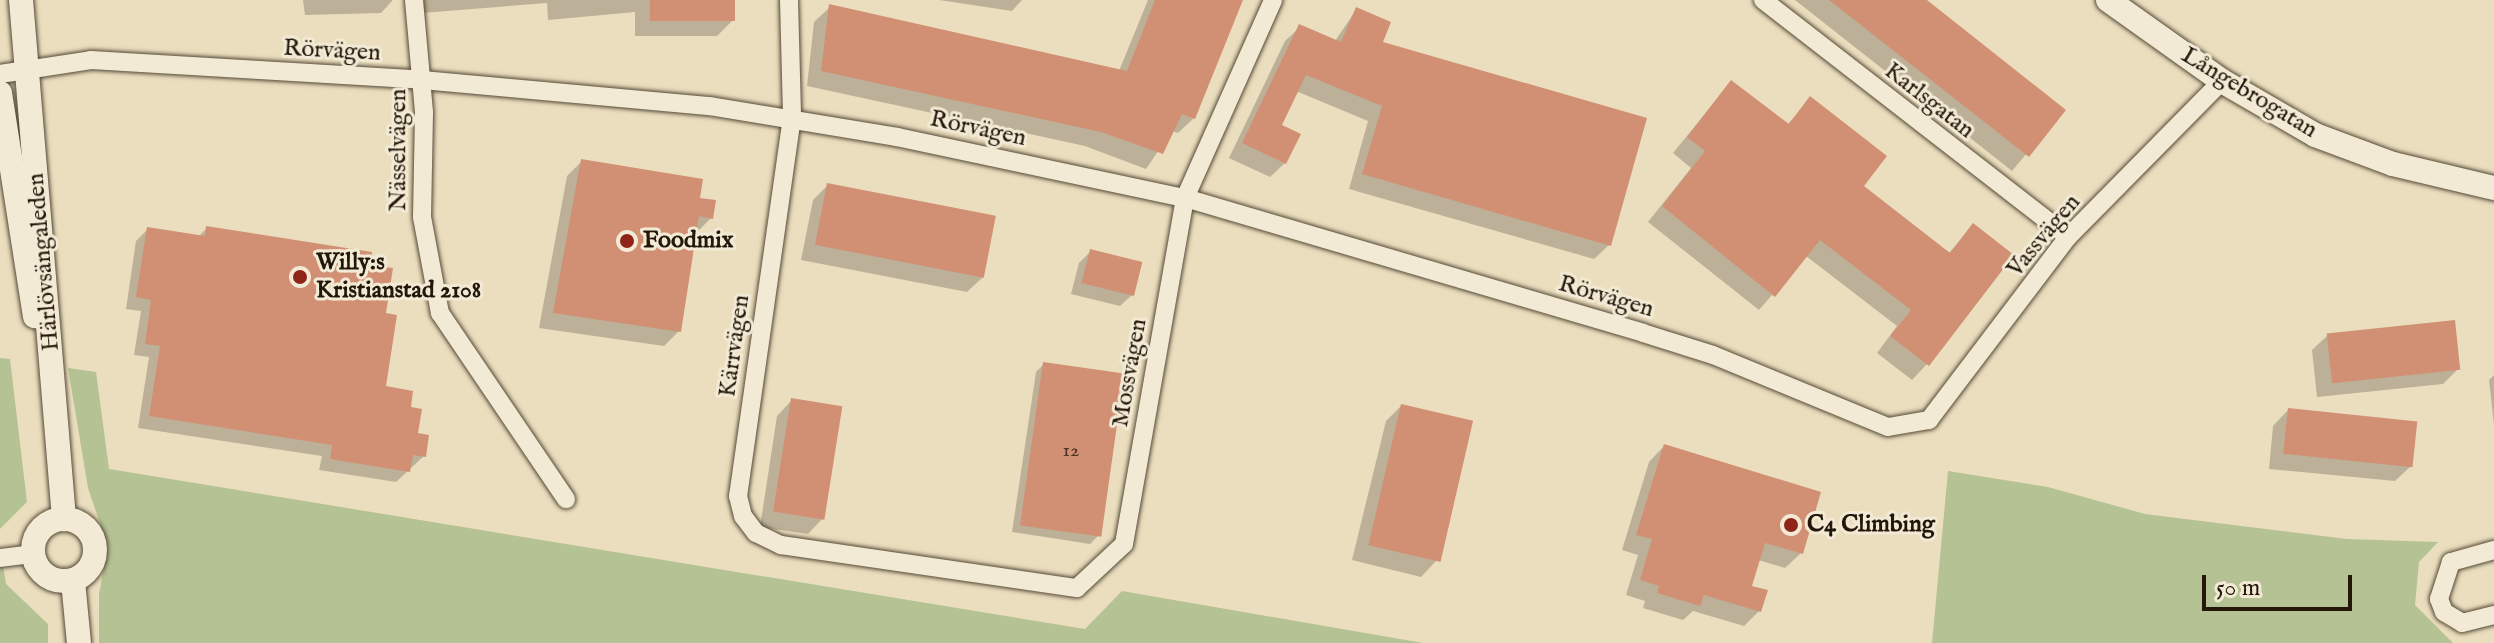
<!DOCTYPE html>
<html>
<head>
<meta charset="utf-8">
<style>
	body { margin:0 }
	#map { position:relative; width:2494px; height:643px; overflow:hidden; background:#ebdebe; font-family:"IM FELL English",serif }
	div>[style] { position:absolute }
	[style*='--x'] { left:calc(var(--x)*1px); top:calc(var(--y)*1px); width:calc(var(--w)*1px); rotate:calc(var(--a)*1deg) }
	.green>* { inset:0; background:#b5c293 }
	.shadow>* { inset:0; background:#0003 }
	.building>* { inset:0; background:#d19074; transform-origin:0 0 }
	.roads { filter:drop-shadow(0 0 2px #554937) drop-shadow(0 0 2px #554937) }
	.minor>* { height:18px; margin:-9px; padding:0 9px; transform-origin:9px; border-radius:9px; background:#f2ead5 }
	.secondary>* { height:24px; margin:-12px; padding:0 12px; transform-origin:12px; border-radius:12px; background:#f2ead5 }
	.secondary>.ring { margin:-12px; padding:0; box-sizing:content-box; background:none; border:24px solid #f2ead5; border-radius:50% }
	.dots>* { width:22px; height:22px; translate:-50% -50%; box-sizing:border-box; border:4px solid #f2ead5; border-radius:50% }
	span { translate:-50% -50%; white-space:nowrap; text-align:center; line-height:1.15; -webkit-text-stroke:6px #f2ead5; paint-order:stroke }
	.number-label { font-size:20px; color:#4e3524 }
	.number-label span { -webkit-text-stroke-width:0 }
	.street-label { font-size:24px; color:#23170a }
	.poi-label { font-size:24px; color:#23170a; font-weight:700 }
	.left { translate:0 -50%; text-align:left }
	.scale { position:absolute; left:2202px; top:575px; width:150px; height:36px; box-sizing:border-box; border:4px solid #23170a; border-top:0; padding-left:10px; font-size:24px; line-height:28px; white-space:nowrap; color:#23170a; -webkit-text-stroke:6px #f2ead5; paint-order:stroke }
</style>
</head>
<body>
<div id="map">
	<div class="green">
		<i style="clip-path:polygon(0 358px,10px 359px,27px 502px,0 529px)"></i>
		<i style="clip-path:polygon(68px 368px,96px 372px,109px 469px,1085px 629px,1122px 591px,1423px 643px,99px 643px,99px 594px,108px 547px,88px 488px)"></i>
		<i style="clip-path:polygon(1948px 471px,2048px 487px,2145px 514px,2347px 539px,2438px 542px,2419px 562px,2415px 605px,2453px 643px,1932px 643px)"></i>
		<i style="clip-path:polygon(0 547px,6px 584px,48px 624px,48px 643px,0 643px)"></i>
	</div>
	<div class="shadow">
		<i style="clip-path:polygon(303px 0,392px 0,392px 1px,381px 13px,305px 15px)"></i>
		<i style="clip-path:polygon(421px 0,733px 0,733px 20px,717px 36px,635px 36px,635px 12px,548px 20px,547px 3px,422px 13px)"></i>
		<i style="clip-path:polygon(939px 0,1022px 0,1012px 11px)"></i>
		<i style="clip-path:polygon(1148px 0,1241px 0,1194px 118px,1178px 133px,1172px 131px,1146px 169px,1085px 146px,807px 86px,814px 22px,830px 7px,1119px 71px)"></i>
		<i style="clip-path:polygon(1795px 0,1923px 0,2063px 110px,2012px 171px)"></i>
		<i style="clip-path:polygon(1356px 10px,1381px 43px,1609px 245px,1594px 259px,1349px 189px,1368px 121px,1296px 91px,1280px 126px,1285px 163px,1270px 177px,1229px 158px,1285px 41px,1300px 27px,1335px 41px)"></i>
		<i style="clip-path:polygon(1731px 82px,1787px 125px,1810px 99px,1861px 187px,1948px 254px,1973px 226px,1927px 364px,1912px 380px,1877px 353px,1897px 326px,1806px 256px,1759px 310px,1648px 222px,1691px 168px,1673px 153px)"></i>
		<i style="clip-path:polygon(582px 161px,698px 199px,711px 218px,696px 233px,679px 331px,664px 346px,539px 328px,567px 176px)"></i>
		<i style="clip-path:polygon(828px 185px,983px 277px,967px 292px,801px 260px,813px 200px)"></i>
		<i style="clip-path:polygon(207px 228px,368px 266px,384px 315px,383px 388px,409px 408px,424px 456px,396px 482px,319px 470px,322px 456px,138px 428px,149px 357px,134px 355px,141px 311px,126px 309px,136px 241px,148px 229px,198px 237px)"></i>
		<i style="clip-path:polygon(1091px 251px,1132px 295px,1120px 306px,1071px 294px,1079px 263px)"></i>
		<i style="clip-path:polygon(2328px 335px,2458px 369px,2443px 384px,2317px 397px,2312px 350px)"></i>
		<i style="clip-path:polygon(1044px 364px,1098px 536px,1090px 544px,1012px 532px,1036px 372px)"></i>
		<i style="clip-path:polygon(2494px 375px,2494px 425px,2489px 380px)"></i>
		<i style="clip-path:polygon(792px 400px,823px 518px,808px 534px,760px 527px,777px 416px)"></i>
		<i style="clip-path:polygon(1401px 406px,1436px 561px,1421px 577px,1352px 560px,1386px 421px)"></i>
		<i style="clip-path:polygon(2288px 410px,2411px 466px,2395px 481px,2269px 469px,2273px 426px)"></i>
		<i style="clip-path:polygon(1664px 446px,1801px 553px,1785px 568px,1758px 560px,1750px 587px,1759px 611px,1744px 626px,1693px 611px,1683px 620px,1643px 608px,1645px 601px,1626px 595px,1638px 555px,1622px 550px,1649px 462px)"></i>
	</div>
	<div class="building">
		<i style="left:650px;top:0;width:85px;height:21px"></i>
		<i style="clip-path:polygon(1155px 0,1243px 0,1195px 119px,1182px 114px,1163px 154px,1101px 132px,821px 71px,829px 4px,1127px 71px)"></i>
		<i style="clip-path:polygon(1829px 0,1927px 0,2066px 110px,2029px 157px)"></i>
		<i style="clip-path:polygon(1356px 7px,1391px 22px,1383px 42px,1647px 118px,1611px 246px,1362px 174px,1382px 106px,1306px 75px,1282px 125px,1301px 134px,1286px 164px,1242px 143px,1299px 24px,1341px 42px)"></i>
		<i style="clip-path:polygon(1731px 80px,1789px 124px,1810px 96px,1887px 156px,1864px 186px,1950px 253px,1973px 223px,2014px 255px,1929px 366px,1890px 336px,1911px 310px,1820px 240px,1775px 297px,1662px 206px,1705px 151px,1687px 137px)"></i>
		<i style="clip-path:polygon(581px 159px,703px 179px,700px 198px,716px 200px,713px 219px,699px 216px,681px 332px,553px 313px)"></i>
		<i style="left:827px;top:183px;width:172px;height:63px;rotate:11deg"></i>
		<i style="clip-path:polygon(206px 226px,372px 252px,370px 265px,393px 268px,386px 313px,397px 315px,386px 386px,413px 391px,411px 407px,422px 409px,418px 433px,429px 435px,426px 457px,413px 455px,410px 472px,330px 459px,332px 445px,149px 416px,160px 346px,145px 344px,151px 300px,136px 297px,147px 227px,205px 236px)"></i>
		<i style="left:1090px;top:249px;width:54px;height:35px;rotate:14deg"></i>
		<i style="left:2455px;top:320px;width:50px;height:129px;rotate:84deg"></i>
		<i style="left:1043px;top:362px;width:82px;height:165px;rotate:8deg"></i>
		<i style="left:791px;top:398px;width:52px;height:115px;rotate:9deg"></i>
		<i style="left:1401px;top:404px;width:74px;height:145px;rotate:13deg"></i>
		<i style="left:2288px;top:408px;width:130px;height:46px;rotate:6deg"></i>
		<i style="clip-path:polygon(1664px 444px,1821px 492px,1803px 554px,1765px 543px,1752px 586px,1768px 590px,1761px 612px,1704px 595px,1700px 606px,1657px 593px,1659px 586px,1640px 580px,1652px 539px,1636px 535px)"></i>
	</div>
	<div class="roads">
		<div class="minor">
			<i style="--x:414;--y:0;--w:113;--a:84.9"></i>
			<i style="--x:424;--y:113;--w:104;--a:91.1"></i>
			<i style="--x:422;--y:217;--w:98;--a:79.4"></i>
			<i style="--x:440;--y:313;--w:225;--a:55.9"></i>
			<i style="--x:789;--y:0;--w:117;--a:88.5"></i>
			<i style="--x:792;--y:117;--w:383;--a:98.1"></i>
			<i style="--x:738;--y:496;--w:21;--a:76"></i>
			<i style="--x:743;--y:516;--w:21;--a:53"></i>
			<i style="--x:756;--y:533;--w:28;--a:26"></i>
			<i style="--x:781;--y:545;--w:299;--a:8.3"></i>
			<i style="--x:1077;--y:588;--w:64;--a:-43.1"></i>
			<i style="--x:1124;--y:544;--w:351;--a:-80"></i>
			<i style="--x:1185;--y:198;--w:217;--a:-66"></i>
			<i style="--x:1763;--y:0;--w:386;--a:37.8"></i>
			<i style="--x:0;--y:74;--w:92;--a:-8.7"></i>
			<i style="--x:91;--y:60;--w:333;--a:3.4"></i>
			<i style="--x:423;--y:80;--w:288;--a:5.2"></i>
			<i style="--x:710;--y:106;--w:190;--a:9.4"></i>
			<i style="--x:897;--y:137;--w:294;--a:12"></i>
			<i style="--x:1185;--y:198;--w:477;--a:16.4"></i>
			<i style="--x:1643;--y:333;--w:73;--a:17.4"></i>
			<i style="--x:1713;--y:355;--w:189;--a:22.4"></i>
			<i style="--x:1888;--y:427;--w:42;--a:-9.7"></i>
			<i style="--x:1929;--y:420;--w:230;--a:-52.8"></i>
			<i style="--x:2068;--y:237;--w:219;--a:-45.4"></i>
			<i style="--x:2494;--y:550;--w:45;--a:164.4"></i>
			<i style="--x:2451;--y:562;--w:39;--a:108"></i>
			<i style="--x:2439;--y:599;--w:14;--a:69"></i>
			<i style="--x:2444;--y:612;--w:21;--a:31"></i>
			<i style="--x:2462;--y:623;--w:33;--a:-14"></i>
			<i style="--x:0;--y:558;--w:33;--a:-7"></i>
		</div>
		<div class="secondary">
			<i style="--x:21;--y:0;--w:521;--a:85.26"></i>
			<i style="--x:2108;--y:0;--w:140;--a:35.4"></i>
			<i style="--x:2222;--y:81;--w:108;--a:30.1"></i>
			<i style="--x:2315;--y:135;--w:83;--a:20.4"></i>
			<i style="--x:2393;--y:164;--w:104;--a:13.4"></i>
			<i style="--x:0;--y:93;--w:226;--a:81.1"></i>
			<i class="ring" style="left:33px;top:519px;width:38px;height:38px"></i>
			<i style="--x:73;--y:581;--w:62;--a:84.5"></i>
		</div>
	</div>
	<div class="dots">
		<i style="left:627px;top:241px;background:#8f2418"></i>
		<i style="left:300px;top:277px;background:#8f2418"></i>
		<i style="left:1791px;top:525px;background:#8f2418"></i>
	</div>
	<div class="number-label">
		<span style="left:1071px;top:450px">12</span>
	</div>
	<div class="street-label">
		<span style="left:332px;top:51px;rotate:3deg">Rörvägen</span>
		<span style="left:2249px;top:93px;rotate:31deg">Långebrogatan</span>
		<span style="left:1929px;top:101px;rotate:38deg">Karlsgatan</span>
		<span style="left:978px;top:129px;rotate:12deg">Rörvägen</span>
		<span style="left:399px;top:150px;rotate:-90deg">Nässelvägen</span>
		<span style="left:2044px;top:236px;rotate:-50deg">Vassvägen</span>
		<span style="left:44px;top:262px;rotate:-95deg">Härlövsängaleden</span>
		<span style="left:1606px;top:297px;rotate:16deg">Rörvägen</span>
		<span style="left:735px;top:346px;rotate:-82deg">Kärrvägen</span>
		<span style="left:1130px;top:373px;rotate:-80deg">Mossvägen</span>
	</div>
	<div class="poi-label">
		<span class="left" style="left:643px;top:241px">Foodmix</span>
		<span class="left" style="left:316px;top:277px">Willy:s<br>Kristianstad 2108</span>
		<span class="left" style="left:1807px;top:525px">C4 Climbing</span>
	</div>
	<div class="scale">50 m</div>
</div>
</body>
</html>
